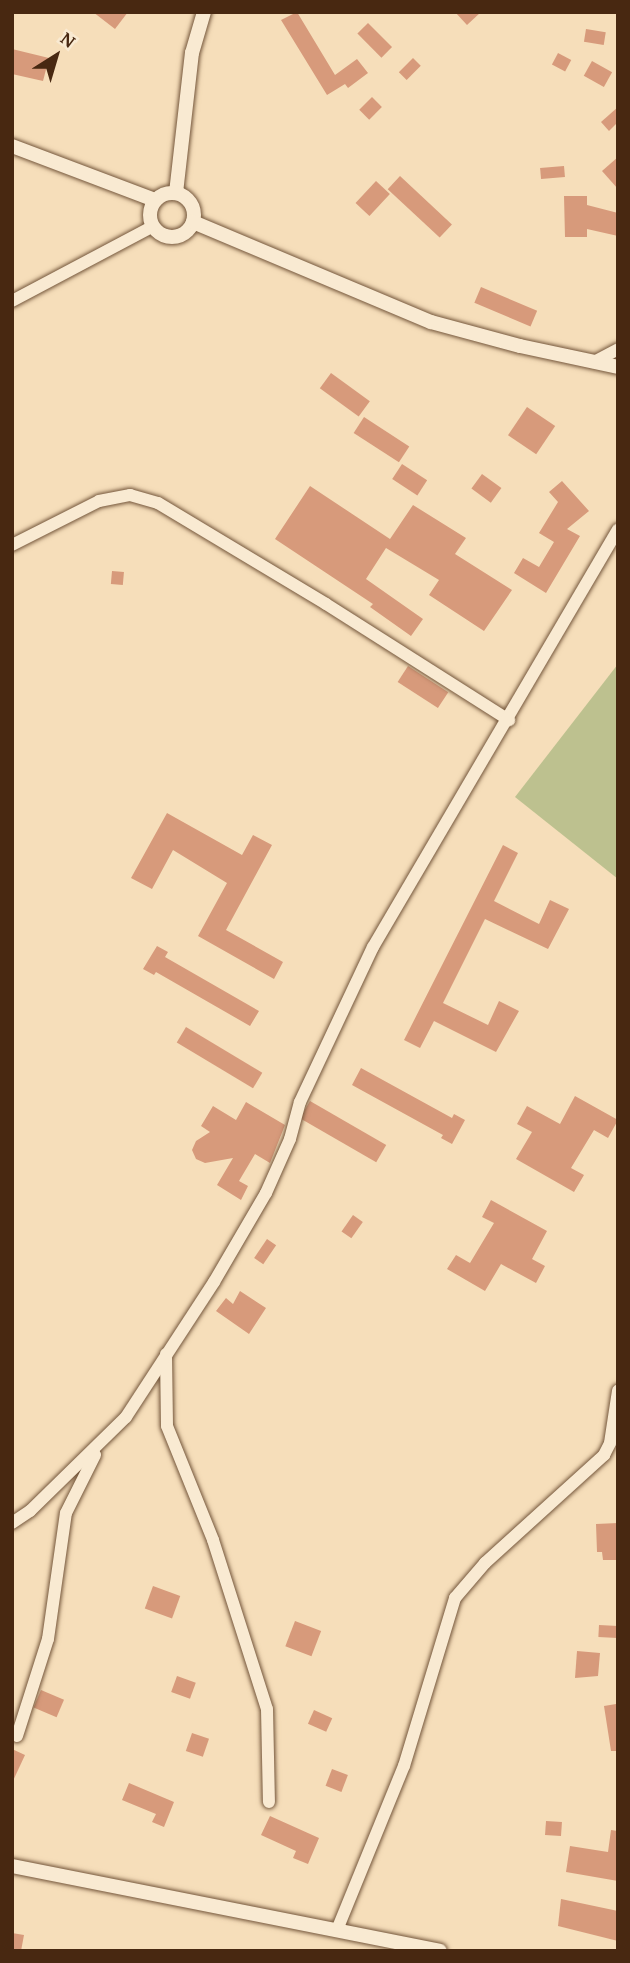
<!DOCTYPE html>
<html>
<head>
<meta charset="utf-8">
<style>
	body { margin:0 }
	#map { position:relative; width:630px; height:1963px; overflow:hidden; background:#f6deba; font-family:"Gentium Book Plus",serif }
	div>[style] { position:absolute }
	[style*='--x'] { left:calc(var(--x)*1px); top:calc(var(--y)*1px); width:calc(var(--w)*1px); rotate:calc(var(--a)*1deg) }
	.green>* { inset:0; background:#bdc18f }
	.building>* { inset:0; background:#d79a7b; transform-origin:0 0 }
	.roads { filter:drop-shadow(0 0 2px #74563b) drop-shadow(0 0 2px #74563b) }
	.minor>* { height:12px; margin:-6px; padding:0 6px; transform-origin:6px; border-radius:6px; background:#f9ead2 }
	.tertiary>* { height:14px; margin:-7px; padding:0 7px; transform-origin:7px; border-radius:7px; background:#f9ead2 }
	.tertiary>.ring { margin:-7px; padding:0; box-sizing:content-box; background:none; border:14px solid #f9ead2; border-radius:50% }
	span { translate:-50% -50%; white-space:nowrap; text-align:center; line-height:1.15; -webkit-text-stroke:7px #f9ead2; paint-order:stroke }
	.frame { position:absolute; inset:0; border:14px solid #482811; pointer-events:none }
	.north { position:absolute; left:21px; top:21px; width:70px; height:70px; -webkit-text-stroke:5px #f9ead2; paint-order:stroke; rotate:37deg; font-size:19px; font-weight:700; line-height:28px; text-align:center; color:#482811 }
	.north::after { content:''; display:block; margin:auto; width:24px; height:32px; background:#482811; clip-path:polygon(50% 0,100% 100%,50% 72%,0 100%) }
</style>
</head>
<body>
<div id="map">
	<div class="green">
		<i style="clip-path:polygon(618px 664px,618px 879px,515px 797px)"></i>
	</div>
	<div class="building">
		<i style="clip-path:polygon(93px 12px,128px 12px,115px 29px)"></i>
		<i style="clip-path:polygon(297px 12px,335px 75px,357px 59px,368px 73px,348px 88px,345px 84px,327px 95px,281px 20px)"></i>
		<i style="clip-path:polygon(455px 12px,481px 12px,467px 25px)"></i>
		<i style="left:368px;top:23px;width:34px;height:15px;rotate:45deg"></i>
		<i style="left:586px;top:29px;width:20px;height:13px;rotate:9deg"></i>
		<i style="clip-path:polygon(12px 49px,49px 58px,43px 81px,12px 74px)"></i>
		<i style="left:558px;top:53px;width:15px;height:13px;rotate:28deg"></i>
		<i style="left:413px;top:58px;width:11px;height:20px;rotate:45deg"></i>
		<i style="left:592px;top:61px;width:23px;height:17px;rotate:29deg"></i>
		<i style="left:372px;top:97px;width:14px;height:18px;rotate:45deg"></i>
		<i style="clip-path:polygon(618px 107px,618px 122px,609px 131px,601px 122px)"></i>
		<i style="clip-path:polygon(618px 157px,618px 189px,602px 171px)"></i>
		<i style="left:564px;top:166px;width:11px;height:24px;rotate:85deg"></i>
		<i style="left:400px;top:176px;width:71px;height:18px;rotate:43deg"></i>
		<i style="left:376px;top:181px;width:19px;height:30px;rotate:43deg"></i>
		<i style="clip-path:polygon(564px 196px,587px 196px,587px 205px,618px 213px,618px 236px,587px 229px,587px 237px,565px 237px)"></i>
		<i style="left:481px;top:287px;width:61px;height:17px;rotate:23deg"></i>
		<i style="left:331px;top:373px;width:48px;height:19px;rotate:36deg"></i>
		<i style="left:527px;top:407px;width:34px;height:34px;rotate:34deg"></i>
		<i style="left:364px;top:417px;width:54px;height:19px;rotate:33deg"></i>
		<i style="left:402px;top:464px;width:30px;height:18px;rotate:33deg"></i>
		<i style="left:482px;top:474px;width:24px;height:18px;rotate:36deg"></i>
		<i style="clip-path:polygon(562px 481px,589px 511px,567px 529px,580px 536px,546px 593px,514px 573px,523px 558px,539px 567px,554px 542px,539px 533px,558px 502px,549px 492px)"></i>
		<i style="clip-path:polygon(310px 486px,390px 539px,413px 505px,466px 538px,455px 554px,512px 590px,484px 631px,429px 595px,439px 580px,386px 548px,366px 579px,423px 619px,411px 636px,370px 607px,373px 604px,275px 539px)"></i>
		<i style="left:112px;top:571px;width:12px;height:13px;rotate:5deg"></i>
		<i style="left:408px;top:666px;width:48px;height:19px;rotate:33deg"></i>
		<i style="clip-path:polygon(167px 813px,242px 855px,253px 835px,272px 845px,226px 930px,283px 962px,274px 979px,198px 936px,227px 883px,173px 850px,152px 889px,131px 878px)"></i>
		<i style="clip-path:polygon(503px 845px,518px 853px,494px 901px,539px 924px,550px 900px,569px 909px,548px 949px,485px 919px,443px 1003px,488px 1025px,499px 1001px,519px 1011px,496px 1052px,434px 1021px,420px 1048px,404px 1040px)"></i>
		<i style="clip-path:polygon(157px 946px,168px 952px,165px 957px,259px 1011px,250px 1026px,156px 972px,154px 975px,143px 969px)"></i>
		<i style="left:186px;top:1027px;width:89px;height:18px;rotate:31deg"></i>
		<i style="clip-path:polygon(361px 1068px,452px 1118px,454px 1114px,465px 1120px,452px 1144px,441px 1138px,443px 1135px,352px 1085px)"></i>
		<i style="clip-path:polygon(575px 1096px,618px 1120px,608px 1138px,594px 1130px,571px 1168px,584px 1175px,574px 1192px,516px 1159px,532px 1132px,517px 1124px,527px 1106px,560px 1124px)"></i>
		<i style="left:310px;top:1101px;width:88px;height:20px;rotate:30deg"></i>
		<i style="clip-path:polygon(246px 1102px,285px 1125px,270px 1163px,255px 1154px,239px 1181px,248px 1186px,241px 1200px,217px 1185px,233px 1158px,205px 1163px,196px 1159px,192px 1150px,196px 1141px,210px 1132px,201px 1126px,213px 1106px,236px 1120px)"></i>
		<i style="clip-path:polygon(491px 1200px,547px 1231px,532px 1259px,545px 1266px,536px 1283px,501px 1264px,485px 1291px,447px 1269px,456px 1255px,470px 1263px,494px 1223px,482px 1217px)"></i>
		<i style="left:353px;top:1215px;width:12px;height:20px;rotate:35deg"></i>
		<i style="left:267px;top:1239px;width:11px;height:23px;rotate:34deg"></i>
		<i style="clip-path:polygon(240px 1291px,266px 1308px,249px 1334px,216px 1311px,226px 1298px,233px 1304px)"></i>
		<i style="clip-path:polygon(618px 1523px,618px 1560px,603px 1560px,602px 1552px,597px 1552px,596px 1524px)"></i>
		<i style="left:153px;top:1586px;width:29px;height:24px;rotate:20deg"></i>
		<i style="left:295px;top:1621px;width:28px;height:27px;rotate:21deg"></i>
		<i style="left:599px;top:1625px;width:19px;height:12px;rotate:3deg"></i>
		<i style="clip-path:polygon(577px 1651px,600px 1653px,598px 1676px,575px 1678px)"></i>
		<i style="left:177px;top:1676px;width:20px;height:17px;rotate:20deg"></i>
		<i style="left:41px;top:1690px;width:25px;height:19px;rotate:23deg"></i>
		<i style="clip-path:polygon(616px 1704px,618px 1751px,611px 1751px,604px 1706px)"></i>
		<i style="left:314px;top:1710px;width:20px;height:15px;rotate:24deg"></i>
		<i style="left:192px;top:1733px;width:18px;height:19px;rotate:19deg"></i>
		<i style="clip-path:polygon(12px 1749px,25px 1755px,12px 1783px)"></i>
		<i style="left:332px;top:1769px;width:17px;height:18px;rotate:21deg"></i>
		<i style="clip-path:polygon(129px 1783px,174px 1802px,164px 1827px,152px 1822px,156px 1814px,122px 1800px)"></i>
		<i style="clip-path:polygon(270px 1816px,319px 1838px,308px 1864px,293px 1858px,296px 1851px,261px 1835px)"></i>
		<i style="left:546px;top:1821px;width:16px;height:14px;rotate:4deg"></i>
		<i style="clip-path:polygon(611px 1830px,618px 1831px,618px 1881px,566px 1872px,570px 1846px,608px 1852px)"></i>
		<i style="clip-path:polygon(561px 1899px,618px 1911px,618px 1941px,558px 1926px)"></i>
		<i style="clip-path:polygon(12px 1933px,24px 1935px,21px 1951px,12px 1951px)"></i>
	</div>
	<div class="roads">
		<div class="minor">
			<i style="--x:12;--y:301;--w:158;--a:-27.9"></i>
			<i style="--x:594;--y:362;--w:27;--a:-28"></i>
			<i style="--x:12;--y:545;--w:97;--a:-26.8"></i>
			<i style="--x:99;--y:501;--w:32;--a:-11"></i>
			<i style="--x:130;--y:495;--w:29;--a:16"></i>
			<i style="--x:158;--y:503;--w:196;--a:31"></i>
			<i style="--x:326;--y:604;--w:217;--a:32.4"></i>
			<i style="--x:166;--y:1354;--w:72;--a:89.2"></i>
			<i style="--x:167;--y:1426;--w:123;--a:68"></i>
			<i style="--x:213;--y:1540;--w:177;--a:72.3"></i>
			<i style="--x:267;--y:1709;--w:93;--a:88.8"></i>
			<i style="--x:12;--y:1523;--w:22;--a:-34"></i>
			<i style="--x:30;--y:1511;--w:134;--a:-44.4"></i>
			<i style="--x:126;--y:1417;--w:161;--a:-56.9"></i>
			<i style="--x:214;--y:1282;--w:103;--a:-59.7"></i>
			<i style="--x:266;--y:1193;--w:59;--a:-66"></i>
			<i style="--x:290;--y:1139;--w:38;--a:-75"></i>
			<i style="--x:300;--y:1102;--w:171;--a:-64.8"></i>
			<i style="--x:373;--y:947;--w:484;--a:-59.6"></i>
			<i style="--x:17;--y:1736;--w:102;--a:-72.3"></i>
			<i style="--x:48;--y:1639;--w:127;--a:-81.9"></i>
			<i style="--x:66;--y:1513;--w:65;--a:-63.4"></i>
			<i style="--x:337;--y:1930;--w:177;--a:-67.8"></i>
			<i style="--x:404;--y:1766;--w:176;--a:-73.1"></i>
			<i style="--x:455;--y:1598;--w:46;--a:-49.4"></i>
			<i style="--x:485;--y:1563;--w:161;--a:-42.2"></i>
			<i style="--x:604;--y:1455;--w:13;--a:-63"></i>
			<i style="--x:610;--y:1443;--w:53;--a:-81.3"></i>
		</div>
		<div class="tertiary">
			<i style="--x:12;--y:146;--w:153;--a:20.7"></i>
			<i style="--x:176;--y:193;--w:141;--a:-83.5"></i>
			<i style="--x:192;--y:53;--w:43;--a:-73.7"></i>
			<i class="ring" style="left:150px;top:193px;width:30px;height:30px"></i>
			<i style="--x:193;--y:222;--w:258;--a:22.8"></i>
			<i style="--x:431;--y:322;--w:92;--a:15.1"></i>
			<i style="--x:520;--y:346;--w:100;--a:12.1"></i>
			<i style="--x:12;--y:1866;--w:436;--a:11.2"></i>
		</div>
	</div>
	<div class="frame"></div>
	<div class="north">N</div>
</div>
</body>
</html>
